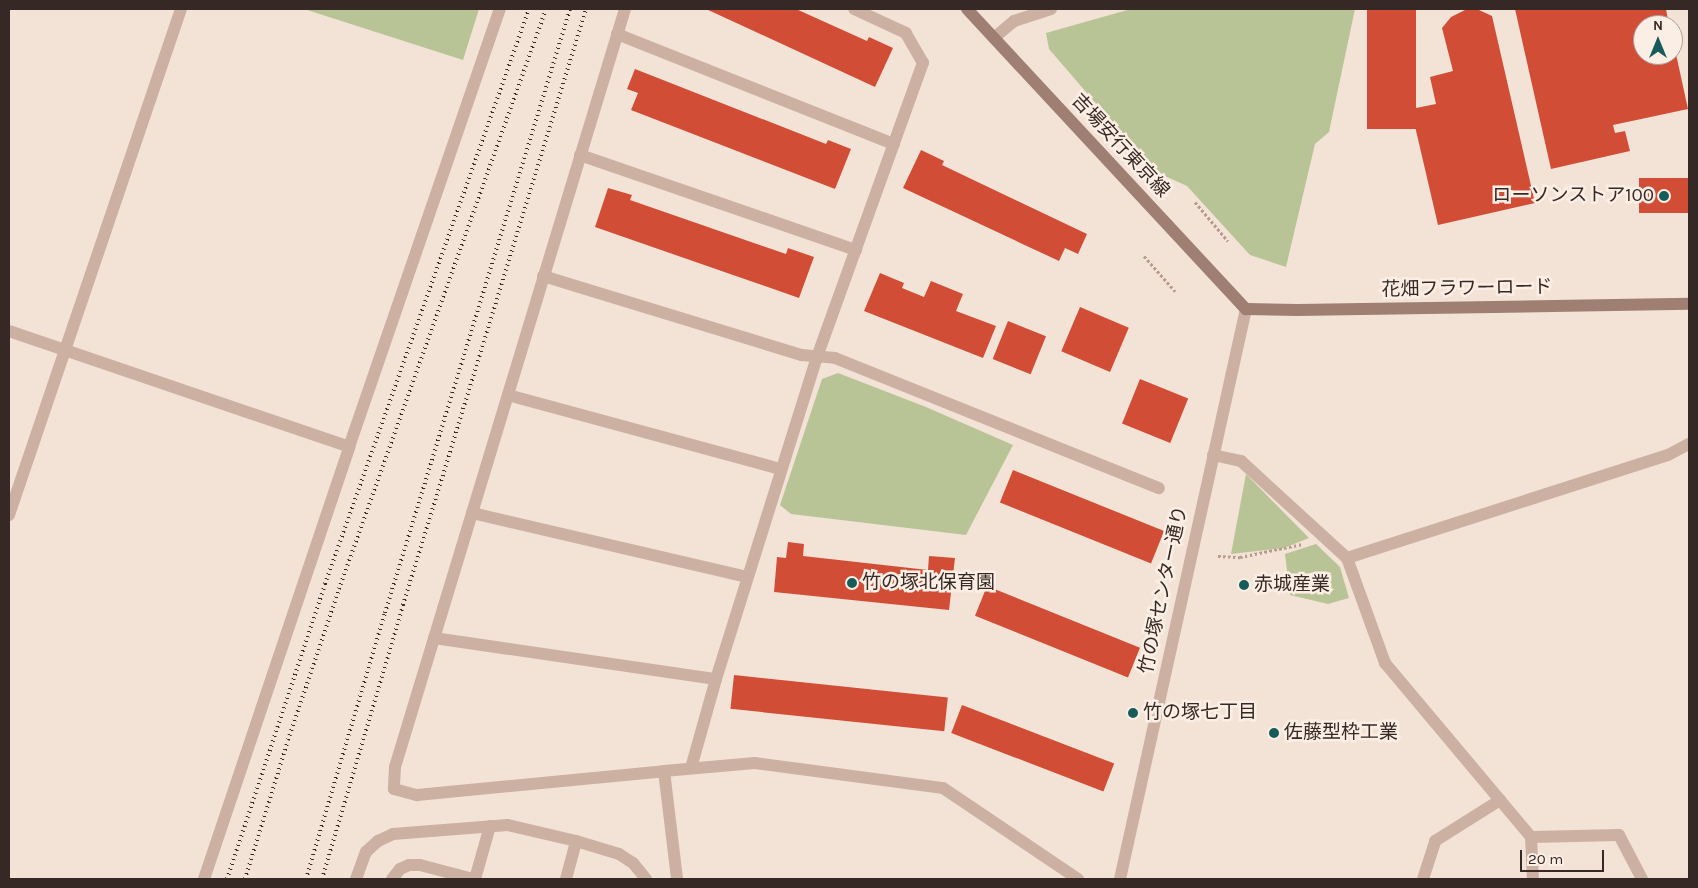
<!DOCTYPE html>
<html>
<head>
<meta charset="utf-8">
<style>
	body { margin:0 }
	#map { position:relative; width:1698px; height:888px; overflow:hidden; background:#f3e3d7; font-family:Karla,"Noto Sans JP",sans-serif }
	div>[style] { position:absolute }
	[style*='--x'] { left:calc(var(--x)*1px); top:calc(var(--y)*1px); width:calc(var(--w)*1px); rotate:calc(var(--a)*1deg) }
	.green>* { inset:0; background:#b9c496 }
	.building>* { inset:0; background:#d24d36; transform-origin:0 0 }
	.path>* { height:3px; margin-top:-1.5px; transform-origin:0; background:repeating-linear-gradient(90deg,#b89b8c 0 2.5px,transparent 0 5px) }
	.service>* { height:12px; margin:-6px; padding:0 6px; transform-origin:6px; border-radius:6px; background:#ccb1a2 }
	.minor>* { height:12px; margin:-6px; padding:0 6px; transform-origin:6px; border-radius:6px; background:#ccb1a2 }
	.tertiary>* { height:12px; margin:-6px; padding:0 6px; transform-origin:6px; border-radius:6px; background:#ccb1a2 }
	.secondary>* { height:12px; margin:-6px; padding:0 6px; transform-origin:6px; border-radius:6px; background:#a07f73 }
	.rail>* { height:4px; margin-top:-2px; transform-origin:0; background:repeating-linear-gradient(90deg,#362925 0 1px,transparent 0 5px) }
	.dots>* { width:14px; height:14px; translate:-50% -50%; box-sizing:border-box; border:2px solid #fbeee4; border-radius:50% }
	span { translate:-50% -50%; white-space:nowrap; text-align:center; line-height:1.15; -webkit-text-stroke:5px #fbeee4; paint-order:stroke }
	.street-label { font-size:19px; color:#362925 }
	.poi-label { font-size:19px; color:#362925 }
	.right { translate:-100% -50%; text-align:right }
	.left { translate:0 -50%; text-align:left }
	.frame { position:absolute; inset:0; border:10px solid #362925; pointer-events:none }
	.north { position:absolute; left:1633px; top:15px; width:50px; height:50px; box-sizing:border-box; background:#fbeee4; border:1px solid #ac9f98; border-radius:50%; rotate:0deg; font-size:14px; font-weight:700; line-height:20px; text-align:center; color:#362925 }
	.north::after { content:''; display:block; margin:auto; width:18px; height:22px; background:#175c5a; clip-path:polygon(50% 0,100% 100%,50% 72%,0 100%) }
	.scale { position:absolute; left:1520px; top:850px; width:84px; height:22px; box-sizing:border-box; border:2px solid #362925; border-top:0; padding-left:6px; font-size:15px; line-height:18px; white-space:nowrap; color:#362925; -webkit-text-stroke:4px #fbeee4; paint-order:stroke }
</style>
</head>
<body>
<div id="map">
	<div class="green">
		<i style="clip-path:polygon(304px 9px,479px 9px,463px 60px)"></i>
		<i style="clip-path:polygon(1131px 9px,1355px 9px,1329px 132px,1315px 144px,1286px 267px,1250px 255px,1187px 186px,1154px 171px,1049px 49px,1046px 33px)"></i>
		<i style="clip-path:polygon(838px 373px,926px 407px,1013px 445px,966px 535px,791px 514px,780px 505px,822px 379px)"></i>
		<i style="clip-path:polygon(1246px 474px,1309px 538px,1284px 548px,1231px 554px)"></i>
		<i style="clip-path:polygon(1316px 544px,1340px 567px,1349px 598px,1328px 604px,1290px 595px,1285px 554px)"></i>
	</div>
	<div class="building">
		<i style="clip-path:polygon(706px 9px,796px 9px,867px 41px,869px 37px,893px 48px,875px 87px)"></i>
		<i style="left:1367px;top:9px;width:49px;height:120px"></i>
		<i style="clip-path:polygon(1515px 9px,1666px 9px,1669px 25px,1643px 25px,1643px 55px,1673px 55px,1674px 45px,1688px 109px,1613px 125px,1615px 133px,1625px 131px,1630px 151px,1551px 169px)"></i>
		<i style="clip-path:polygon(1465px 10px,1479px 10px,1492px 16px,1535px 203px,1438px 225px,1411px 109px,1436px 104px,1430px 77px,1453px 71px,1442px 28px,1451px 17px)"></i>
		<i style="clip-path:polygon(635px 69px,826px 144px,828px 140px,851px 149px,835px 189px,631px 110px,638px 93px,627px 89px)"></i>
		<i style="clip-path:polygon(921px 150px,944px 161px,942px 165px,1087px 234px,1078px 254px,1065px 248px,1059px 261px,903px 188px)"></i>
		<i style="left:1689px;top:178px;width:35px;height:50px;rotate:90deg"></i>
		<i style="clip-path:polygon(608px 188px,632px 195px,630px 200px,786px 254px,788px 248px,814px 257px,799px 298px,595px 227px)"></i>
		<i style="clip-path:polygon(880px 273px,904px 283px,902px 288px,924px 297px,931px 281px,963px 294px,956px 311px,996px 326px,983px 358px,864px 311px)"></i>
		<i style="left:1080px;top:307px;width:53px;height:48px;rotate:23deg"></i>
		<i style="left:1008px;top:321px;width:41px;height:41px;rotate:22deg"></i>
		<i style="left:1140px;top:379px;width:52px;height:48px;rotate:22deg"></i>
		<i style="left:1013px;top:470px;width:163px;height:35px;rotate:22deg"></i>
		<i style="clip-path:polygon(788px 542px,804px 544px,803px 556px,928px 570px,929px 556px,955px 558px,949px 610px,774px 592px,777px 557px,786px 558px)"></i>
		<i style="left:987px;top:586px;width:165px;height:32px;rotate:22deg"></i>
		<i style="left:734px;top:675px;width:215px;height:34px;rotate:6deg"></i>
		<i style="left:962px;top:705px;width:163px;height:30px;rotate:21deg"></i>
	</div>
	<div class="path">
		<i style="--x:1195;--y:202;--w:51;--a:49.8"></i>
		<i style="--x:1144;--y:256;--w:47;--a:48.5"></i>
		<i style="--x:1218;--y:556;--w:22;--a:3"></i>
		<i style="--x:1240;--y:557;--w:64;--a:-11.7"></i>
	</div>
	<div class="service">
		<i style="--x:625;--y:9;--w:792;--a:106.88"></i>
		<i style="--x:395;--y:767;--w:22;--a:93"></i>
		<i style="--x:394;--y:789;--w:24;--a:15"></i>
		<i style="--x:417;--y:795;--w:248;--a:-5.5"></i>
		<i style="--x:664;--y:771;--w:109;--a:83.1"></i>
		<i style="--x:617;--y:34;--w:298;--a:21.7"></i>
		<i style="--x:580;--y:155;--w:292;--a:19"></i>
		<i style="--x:543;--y:276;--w:271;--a:17"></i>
		<i style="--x:802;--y:355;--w:33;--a:5"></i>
		<i style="--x:835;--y:358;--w:349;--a:21.9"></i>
		<i style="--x:508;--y:395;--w:283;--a:15.2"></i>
		<i style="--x:472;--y:513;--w:282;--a:13.1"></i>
		<i style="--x:434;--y:638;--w:285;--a:8.3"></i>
		<i style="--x:691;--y:768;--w:92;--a:-74.3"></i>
		<i style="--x:716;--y:679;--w:337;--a:-72.6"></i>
		<i style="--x:817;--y:357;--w:313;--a:-70.2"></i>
		<i style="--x:923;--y:63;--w:34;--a:-120"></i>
		<i style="--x:906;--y:33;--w:57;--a:-155.2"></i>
		<i style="--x:356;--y:879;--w:29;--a:-70"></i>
		<i style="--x:366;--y:852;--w:16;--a:-43"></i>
		<i style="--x:378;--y:841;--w:17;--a:-25"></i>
		<i style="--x:393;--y:834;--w:115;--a:-4.5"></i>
		<i style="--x:508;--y:825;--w:70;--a:13.2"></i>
		<i style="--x:576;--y:841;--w:45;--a:16.8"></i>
		<i style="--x:619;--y:854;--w:17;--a:33"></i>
		<i style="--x:633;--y:863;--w:21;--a:51"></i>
		<i style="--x:392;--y:879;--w:13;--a:-51"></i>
		<i style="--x:400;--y:869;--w:10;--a:-24"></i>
		<i style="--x:409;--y:865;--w:11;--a:0"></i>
		<i style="--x:420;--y:865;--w:55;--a:14.8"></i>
		<i style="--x:475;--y:879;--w:55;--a:-74.2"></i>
		<i style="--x:566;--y:879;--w:39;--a:-75"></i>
	</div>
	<div class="minor">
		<i style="--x:9;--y:331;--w:359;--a:18.8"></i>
		<i style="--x:1213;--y:455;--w:29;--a:12"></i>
		<i style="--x:1241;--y:461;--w:144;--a:42.5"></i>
		<i style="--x:1347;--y:558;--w:112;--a:70.1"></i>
		<i style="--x:1385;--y:663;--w:227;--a:50"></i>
		<i style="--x:1531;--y:837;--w:42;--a:87.3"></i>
		<i style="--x:9;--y:515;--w:534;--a:-71.23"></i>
		<i style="--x:1347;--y:558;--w:337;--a:-17.8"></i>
		<i style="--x:1668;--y:455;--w:24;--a:-28"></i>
		<i style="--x:664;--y:771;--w:91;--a:-5"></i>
		<i style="--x:755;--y:763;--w:190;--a:7.6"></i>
		<i style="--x:943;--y:788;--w:163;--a:34"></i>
		<i style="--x:1531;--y:837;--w:88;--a:-1.3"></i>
		<i style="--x:1619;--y:835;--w:50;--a:62.4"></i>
		<i style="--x:204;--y:879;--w:456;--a:-71.4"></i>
		<i style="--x:349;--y:447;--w:463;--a:-71"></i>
		<i style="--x:1423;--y:879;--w:40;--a:-72"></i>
		<i style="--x:1435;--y:841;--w:77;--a:-32.2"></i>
	</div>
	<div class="tertiary">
		<i style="--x:995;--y:37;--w:25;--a:-40"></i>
		<i style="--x:1014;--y:21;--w:39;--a:-18"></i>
		<i style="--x:1120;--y:879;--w:584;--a:-77.54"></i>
	</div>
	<div class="secondary">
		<i style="--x:967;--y:9;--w:410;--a:47.1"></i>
		<i style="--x:1246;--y:309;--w:51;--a:1.1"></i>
		<i style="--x:1297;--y:310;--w:392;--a:-0.9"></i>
	</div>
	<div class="rail">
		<i style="--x:227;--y:879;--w:311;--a:-71.6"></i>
		<i style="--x:325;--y:584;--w:610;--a:-70.47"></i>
		<i style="--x:245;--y:879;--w:145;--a:-72.8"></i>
		<i style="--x:288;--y:740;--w:159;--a:-71.3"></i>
		<i style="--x:339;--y:589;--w:616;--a:-70.36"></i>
		<i style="--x:306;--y:879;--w:277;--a:-73.5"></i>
		<i style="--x:385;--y:613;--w:632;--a:-72.97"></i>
		<i style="--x:322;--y:879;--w:286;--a:-73.5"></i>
		<i style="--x:403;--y:605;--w:623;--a:-72.93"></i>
	</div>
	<div class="dots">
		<i style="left:1664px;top:196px;background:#175c5a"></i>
		<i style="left:852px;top:583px;background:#175c5a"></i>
		<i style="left:1244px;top:585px;background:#175c5a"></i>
		<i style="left:1133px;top:713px;background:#175c5a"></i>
		<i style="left:1274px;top:733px;background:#175c5a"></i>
	</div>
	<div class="street-label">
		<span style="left:1120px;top:146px;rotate:47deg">吉場安行東京線</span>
		<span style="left:1467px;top:289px;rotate:-1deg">花畑フラワーロード</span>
		<span style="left:1164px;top:590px;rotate:-78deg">竹の塚センター通り</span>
	</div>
	<div class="poi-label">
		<span class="right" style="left:1654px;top:196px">ローソンストア100</span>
		<span class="left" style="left:862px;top:583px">竹の塚北保育園</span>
		<span class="left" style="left:1254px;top:585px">赤城産業</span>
		<span class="left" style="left:1143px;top:713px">竹の塚七丁目</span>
		<span class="left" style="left:1284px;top:733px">佐藤型枠工業</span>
	</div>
	<div class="frame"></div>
	<div class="north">N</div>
	<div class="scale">20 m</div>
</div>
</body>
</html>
